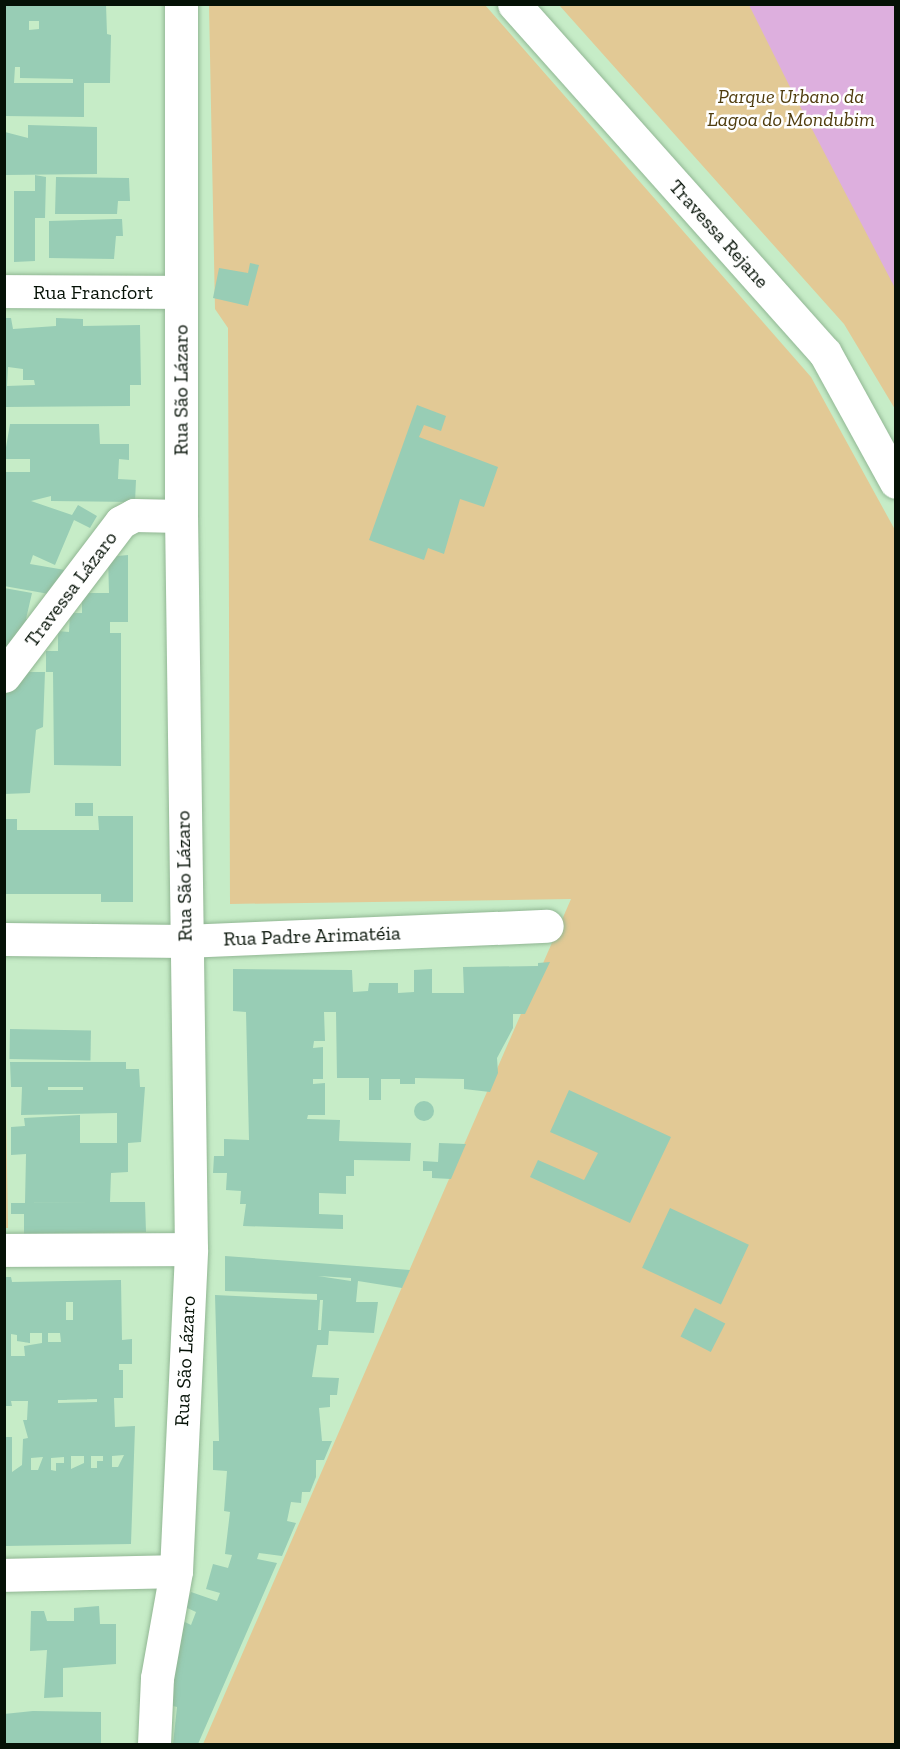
<!DOCTYPE html>
<html>
<head>
<meta charset="utf-8">
<style>
	body { margin:0 }
	#map { position:relative; width:900px; height:1749px; overflow:hidden; background:#c6ecc7; font-family:"Zilla Slab",serif }
	div>[style] { position:absolute }
	[style*='--x'] { left:calc(var(--x)*1px); top:calc(var(--y)*1px); width:calc(var(--w)*1px); rotate:calc(var(--a)*1deg) }
	.green>* { inset:0; background:#e2c995 }
	.water>* { inset:0; background:#ddafde }
	.building>* { inset:0; background:#98cdb5; transform-origin:0 0 }
	.round { border-radius:50% }
	.roads { filter:drop-shadow(0 0 2px #91b693) drop-shadow(0 0 2px #91b693) }
	.minor>* { height:33px; margin:-16.5px; padding:0 16.5px; transform-origin:16.5px; border-radius:16.5px; background:#fff }
	span { translate:-50% -50%; white-space:nowrap; text-align:center; line-height:1.15; -webkit-text-stroke:5px #fff; paint-order:stroke }
	.park-label { font-size:20px; color:#4f3c0d; font-style:italic }
	.street-label { font-size:20px; color:#051106 }
	.frame { position:absolute; inset:0; border:6px solid #051106; pointer-events:none }
</style>
</head>
<body>
<div id="map">
	<div class="green">
		<i style="clip-path:polygon(209px 5px,485px 5px,811px 377px,895px 530px,895px 1744px,203px 1744px,571px 899px,230px 904px,228px 328px,215px 309px)"></i>
		<i style="clip-path:polygon(559px 5px,895px 5px,895px 409px,844px 324px)"></i>
		<i style="clip-path:polygon(5px 1048px,8px 1228px,4px 1228px)"></i>
	</div>
	<div class="water">
		<i style="clip-path:polygon(749px 5px,895px 5px,895px 288px,789px 85px)"></i>
	</div>
	<div class="building">
		<i style="clip-path:polygon(evenodd,4px 4px,106px 4px,107px 34px,111px 35px,110px 83px,84px 83px,84px 117px,4px 116px,4px 4px,29px 21px,39px 21px,39px 29px,29px 30px,29px 21px,4px 4px,15px 67px,20px 67px,20px 78px,73px 79px,73px 83px,14px 83px,15px 67px)"></i>
		<i style="clip-path:polygon(28px 125px,97px 127px,97px 174px,5px 175px,5px 132px,28px 138px)"></i>
		<i style="clip-path:polygon(35px 175px,46px 177px,45px 218px,35px 218px,35px 261px,14px 262px,14px 191px,35px 191px)"></i>
		<i style="clip-path:polygon(56px 177px,129px 178px,130px 201px,118px 201px,117px 214px,55px 214px)"></i>
		<i style="clip-path:polygon(116px 219px,122px 219px,123px 236px,116px 236px,114px 259px,49px 258px,49px 221px)"></i>
		<i style="clip-path:polygon(250px 263px,259px 265px,248px 306px,213px 298px,219px 268px,248px 273px)"></i>
		<i style="clip-path:polygon(evenodd,4px 318px,11px 318px,13px 329px,56px 326px,56px 318px,83px 319px,83px 326px,140px 325px,141px 385px,130px 385px,130px 406px,4px 407px,4px 318px,8px 367px,23px 369px,23px 380px,34px 380px,35px 385px,7px 386px,8px 367px)"></i>
		<i style="clip-path:polygon(417px 405px,446px 416px,441px 431px,424px 425px,419px 437px,498px 467px,484px 507px,460px 499px,444px 554px,428px 548px,424px 560px,369px 540px)"></i>
		<i style="clip-path:polygon(10px 424px,99px 424px,100px 444px,129px 444px,129px 460px,119px 459px,118px 479px,136px 480px,135px 502px,51px 501px,51px 496px,31px 501px,72px 515px,78px 505px,97px 516px,90px 528px,74px 520px,55px 565px,33px 555px,30px 564px,65px 570px,49px 594px,4px 586px,4px 472px,30px 472px,30px 459px,4px 459px)"></i>
		<i style="clip-path:polygon(128px 555px,128px 622px,110px 622px,110px 633px,121px 633px,121px 766px,54px 765px,53px 672px,46px 672px,46px 651px,58px 651px,58px 631px,69px 632px,70px 613px,82px 613px,82px 593px,109px 593px,108px 557px)"></i>
		<i style="clip-path:polygon(4px 588px,32px 593px,26px 619px,30px 619px,4px 656px)"></i>
		<i style="clip-path:polygon(22px 672px,45px 672px,43px 727px,36px 730px,30px 793px,4px 794px,4px 695px)"></i>
		<i style="left:93px;top:803px;width:13px;height:18px;rotate:90deg"></i>
		<i style="clip-path:polygon(98px 816px,133px 816px,133px 902px,101px 902px,101px 894px,4px 894px,4px 819px,17px 819px,17px 830px,99px 830px)"></i>
		<i style="clip-path:polygon(550px 962px,525px 1014px,513px 1014px,513px 1028px,497px 1058px,498px 1073px,490px 1092px,464px 1089px,464px 1079px,415px 1078px,415px 1084px,400px 1084px,400px 1079px,381px 1079px,381px 1100px,369px 1100px,369px 1078px,337px 1078px,336px 1012px,324px 1012px,325px 1041px,314px 1041px,313px 1048px,323px 1047px,323px 1079px,313px 1079px,313px 1084px,325px 1083px,325px 1115px,308px 1115px,307px 1119px,340px 1120px,339px 1141px,411px 1143px,410px 1161px,354px 1160px,354px 1176px,346px 1176px,346px 1194px,319px 1193px,319px 1214px,343px 1215px,343px 1229px,243px 1226px,246px 1204px,240px 1204px,241px 1191px,226px 1190px,227px 1173px,213px 1173px,214px 1156px,224px 1156px,224px 1139px,249px 1140px,246px 1012px,233px 1011px,233px 969px,352px 970px,353px 992px,368px 991px,369px 983px,398px 983px,398px 993px,414px 992px,414px 970px,432px 969px,432px 993px,464px 993px,463px 967px,538px 966px,538px 963px)"></i>
		<i style="left:10px;top:1029px;width:81px;height:30px;rotate:1deg"></i>
		<i style="clip-path:polygon(evenodd,10px 1062px,126px 1062px,126px 1069px,139px 1069px,140px 1087px,145px 1087px,141px 1142px,128px 1143px,128px 1172px,111px 1173px,110px 1202px,145px 1202px,146px 1232px,24px 1234px,24px 1214px,11px 1214px,11px 1203px,106px 1202px,25px 1203px,26px 1154px,11px 1155px,11px 1127px,25px 1126px,24px 1118px,80px 1115px,80px 1143px,117px 1143px,117px 1113px,21px 1115px,22px 1087px,11px 1087px,10px 1062px,48px 1087px,83px 1087px,83px 1090px,48px 1090px,48px 1087px)"></i>
		<i style="clip-path:polygon(569px 1090px,671px 1137px,630px 1223px,530px 1177px,538px 1160px,584px 1180px,598px 1153px,550px 1132px)"></i>
		<i class="round" style="left:414px;top:1101px;width:20px;height:20px"></i>
		<i style="clip-path:polygon(439px 1143px,466px 1144px,451px 1179px,432px 1178px,432px 1171px,423px 1171px,423px 1161px,438px 1162px)"></i>
		<i style="left:670px;top:1208px;width:87px;height:66px;rotate:25deg"></i>
		<i style="clip-path:polygon(evenodd,225px 1256px,410px 1270px,402px 1288px,358px 1281px,356px 1302px,378px 1302px,374px 1333px,329px 1331px,328px 1345px,317px 1345px,312px 1377px,339px 1378px,337px 1395px,330px 1395px,330px 1407px,319px 1408px,322px 1441px,332px 1441px,324px 1460px,316px 1460px,316px 1477px,310px 1492px,302px 1492px,301px 1503px,291px 1502px,287px 1521px,296px 1523px,282px 1556px,259px 1553px,257px 1559px,277px 1563px,198px 1744px,173px 1744px,177px 1707px,165px 1704px,183px 1621px,191px 1625px,196px 1612px,185px 1607px,191px 1592px,217px 1601px,220px 1593px,206px 1589px,213px 1564px,228px 1568px,232px 1555px,225px 1554px,230px 1512px,224px 1511px,227px 1471px,213px 1470px,213px 1441px,219px 1441px,215px 1295px,317px 1300px,317px 1294px,225px 1291px,225px 1256px,318px 1276px,351px 1278px,351px 1281px,318px 1276px,225px 1256px,320px 1300px,323px 1300px,321px 1330px,318px 1330px,320px 1300px)"></i>
		<i style="clip-path:polygon(evenodd,4px 1277px,11px 1277px,12px 1282px,121px 1280px,122px 1340px,132px 1339px,132px 1364px,119px 1364px,119px 1370px,123px 1370px,123px 1398px,114px 1398px,115px 1427px,135px 1426px,131px 1544px,4px 1546px,4px 1437px,12px 1437px,12px 1472px,22px 1465px,23px 1439px,28px 1438px,23px 1420px,27px 1420px,28px 1401px,11px 1401px,12px 1406px,4px 1406px,4px 1277px,66px 1302px,73px 1302px,73px 1320px,66px 1320px,66px 1302px,4px 1277px,30px 1333px,42px 1333px,42px 1343px,24px 1346px,25px 1356px,11px 1356px,11px 1334px,17px 1335px,17px 1341px,30px 1343px,30px 1333px,4px 1277px,48px 1333px,60px 1333px,61px 1342px,48px 1342px,48px 1333px,4px 1277px,97px 1399px,97px 1402px,58px 1403px,58px 1400px,97px 1399px,4px 1277px,124px 1455px,118px 1467px,112px 1467px,112px 1456px,124px 1455px,4px 1277px,71px 1456px,84px 1456px,84px 1463px,71px 1469px,71px 1456px,4px 1277px,91px 1456px,103px 1456px,103px 1461px,97px 1461px,97px 1468px,91px 1468px,91px 1456px,4px 1277px,43px 1457px,38px 1470px,31px 1470px,31px 1458px,43px 1457px,4px 1277px,64px 1457px,64px 1463px,56px 1463px,56px 1471px,51px 1470px,51px 1458px,64px 1457px)"></i>
		<i style="left:695px;top:1308px;width:34px;height:32px;rotate:27deg"></i>
		<i style="clip-path:polygon(99px 1606px,100px 1624px,116px 1624px,116px 1664px,63px 1668px,63px 1697px,44px 1698px,47px 1650px,30px 1651px,31px 1611px,44px 1611px,47px 1621px,74px 1621px,74px 1608px)"></i>
		<i style="clip-path:polygon(33px 1711px,101px 1712px,101px 1744px,4px 1744px,4px 1714px)"></i>
	</div>
	<div class="roads">
		<div class="minor">
			<i style="--x:514;--y:4;--w:467;--a:48.3"></i>
			<i style="--x:825;--y:353;--w:147;--a:61.2"></i>
			<i style="--x:4;--y:291;--w:177;--a:0.3"></i>
			<i style="--x:4;--y:676;--w:193;--a:-52.8"></i>
			<i style="--x:121;--y:522;--w:15;--a:-28"></i>
			<i style="--x:134;--y:515;--w:47;--a:1.2"></i>
			<i style="--x:4;--y:939;--w:180;--a:0.6"></i>
			<i style="--x:184;--y:941;--w:363;--a:-2.4"></i>
			<i style="--x:4;--y:1250;--w:187;--a:-0.3"></i>
			<i style="--x:4;--y:1575;--w:172;--a:-1.3"></i>
			<i style="--x:154;--y:1744;--w:66;--a:-87.4"></i>
			<i style="--x:157;--y:1678;--w:109;--a:-79.9"></i>
			<i style="--x:176;--y:1571;--w:322;--a:-87.3"></i>
			<i style="--x:191;--y:1249;--w:733;--a:-90.78"></i>
			<i style="--x:181;--y:516;--w:512;--a:-90"></i>
		</div>
	</div>
	<div class="park-label">
		<span style="left:791px;top:108px">Parque Urbano da<br>Lagoa do Mondubim</span>
	</div>
	<div class="street-label">
		<span style="left:719px;top:234px;rotate:48deg">Travessa Rejane</span>
		<span style="left:93px;top:292px">Rua Francfort</span>
		<span style="left:181px;top:390px;rotate:-90deg">Rua São Lázaro</span>
		<span style="left:71px;top:589px;rotate:-53deg">Travessa Lázaro</span>
		<span style="left:184px;top:876px;rotate:-91deg">Rua São Lázaro</span>
		<span style="left:312px;top:936px;rotate:-2deg">Rua Padre Arimatéia</span>
		<span style="left:185px;top:1361px;rotate:-87deg">Rua São Lázaro</span>
	</div>
	<div class="frame"></div>
</div>
</body>
</html>
